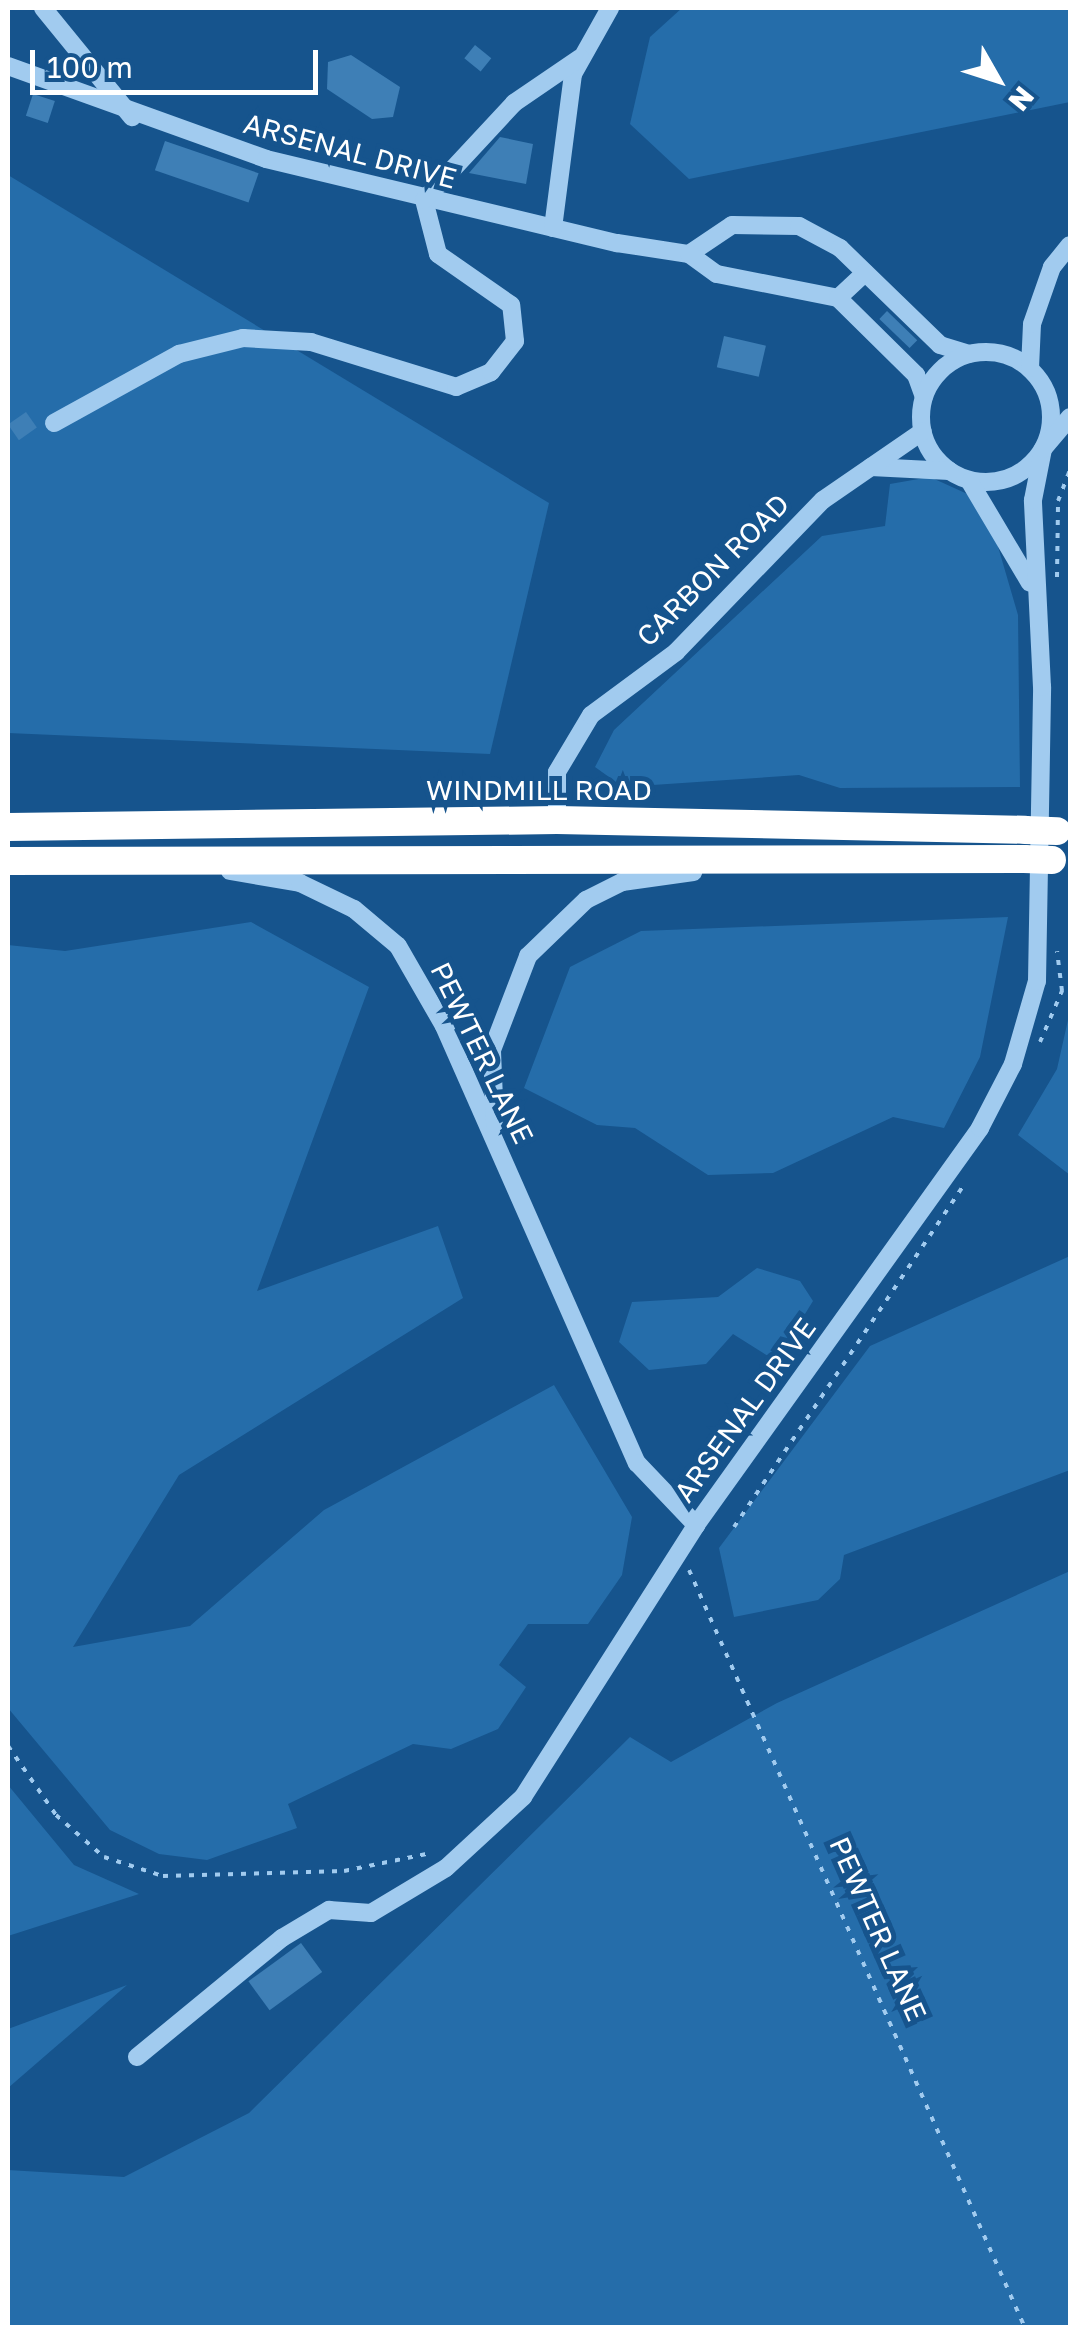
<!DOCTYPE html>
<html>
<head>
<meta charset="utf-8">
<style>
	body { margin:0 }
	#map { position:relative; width:1078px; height:2335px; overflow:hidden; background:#16548d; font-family:"Golos Text",sans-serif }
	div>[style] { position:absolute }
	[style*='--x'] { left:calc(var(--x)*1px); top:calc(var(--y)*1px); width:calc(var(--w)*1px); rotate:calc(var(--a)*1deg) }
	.green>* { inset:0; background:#256daa }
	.building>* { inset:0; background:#3e7fb6; transform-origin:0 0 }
	.path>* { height:4px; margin-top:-2px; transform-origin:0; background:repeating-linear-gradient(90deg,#a1cbef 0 5px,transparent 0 13px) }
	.minor>* { height:18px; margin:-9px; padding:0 9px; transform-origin:9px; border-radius:9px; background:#a1cbef }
	.minor>.ring { margin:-9px; padding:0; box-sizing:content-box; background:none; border:18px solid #a1cbef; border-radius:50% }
	.highway>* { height:28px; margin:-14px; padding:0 14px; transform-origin:14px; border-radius:14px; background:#fff }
	.highway-bridge>* { height:28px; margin:-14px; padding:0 14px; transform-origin:14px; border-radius:14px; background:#fff }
	span { translate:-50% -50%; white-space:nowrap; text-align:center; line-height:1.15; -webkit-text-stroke:10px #16548d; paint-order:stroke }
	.street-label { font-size:28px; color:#fff }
	.frame { position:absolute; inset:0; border:10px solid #fff; pointer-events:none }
	.north { position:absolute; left:948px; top:30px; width:100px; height:100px; -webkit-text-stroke:8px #16548d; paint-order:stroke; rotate:129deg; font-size:28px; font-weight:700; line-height:40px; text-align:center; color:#fff }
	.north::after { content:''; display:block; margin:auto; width:35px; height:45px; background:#fff; clip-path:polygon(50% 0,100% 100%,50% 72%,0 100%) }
	.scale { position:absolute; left:30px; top:50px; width:288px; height:45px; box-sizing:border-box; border:5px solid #fff; border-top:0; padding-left:12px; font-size:30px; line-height:35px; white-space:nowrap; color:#fff; -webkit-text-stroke:8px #16548d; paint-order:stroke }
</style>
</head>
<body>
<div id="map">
	<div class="green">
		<i style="clip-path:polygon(682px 8px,1070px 8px,1070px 102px,689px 179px,630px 124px,650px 37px)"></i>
		<i style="clip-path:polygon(8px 175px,549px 503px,490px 754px,8px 733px)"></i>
		<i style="clip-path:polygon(930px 477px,985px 502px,1018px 615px,1020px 787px,840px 788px,799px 775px,623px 787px,595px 767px,614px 730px,822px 536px,885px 526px,890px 484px)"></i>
		<i style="clip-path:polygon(1008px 917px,980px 1057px,944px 1128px,893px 1117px,773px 1173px,708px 1175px,635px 1128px,597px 1125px,524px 1088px,570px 967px,641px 931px)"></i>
		<i style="clip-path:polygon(251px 922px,369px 987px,257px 1291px,438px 1226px,463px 1298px,179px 1475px,73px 1647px,190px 1626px,324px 1510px,554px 1385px,632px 1517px,622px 1575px,588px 1624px,528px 1624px,499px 1665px,526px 1687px,498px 1729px,451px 1749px,413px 1744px,288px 1804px,297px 1828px,207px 1860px,159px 1854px,110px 1830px,8px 1708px,8px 945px,65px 951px)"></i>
		<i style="clip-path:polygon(1070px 1011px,1070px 1175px,1018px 1135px,1057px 1069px)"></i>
		<i style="clip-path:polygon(1070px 1256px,1070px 1470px,844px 1555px,840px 1579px,818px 1600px,734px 1617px,719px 1548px,870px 1346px)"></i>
		<i style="clip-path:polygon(757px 1268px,800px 1281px,813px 1301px,776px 1361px,733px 1334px,706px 1364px,649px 1370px,619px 1342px,632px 1302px,718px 1297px)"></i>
		<i style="clip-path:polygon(1070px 1571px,1070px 2327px,8px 2327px,8px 2170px,124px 2177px,249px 2113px,630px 1737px,671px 1762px,777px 1703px)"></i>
		<i style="clip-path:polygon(8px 1785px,74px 1865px,139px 1894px,8px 1936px)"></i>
		<i style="clip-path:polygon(127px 1985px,8px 2088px,8px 2029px)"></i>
	</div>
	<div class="building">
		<i style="left:475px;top:45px;width:21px;height:17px;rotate:39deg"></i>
		<i style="clip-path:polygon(351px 55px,400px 87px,393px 117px,372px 119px,327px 89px,328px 62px)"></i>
		<i style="left:33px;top:94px;width:23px;height:23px;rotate:18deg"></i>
		<i style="clip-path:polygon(500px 137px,533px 144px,526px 184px,469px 173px)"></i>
		<i style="left:165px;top:141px;width:99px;height:31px;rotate:19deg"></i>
		<i style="left:887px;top:311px;width:42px;height:11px;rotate:44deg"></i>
		<i style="left:724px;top:336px;width:43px;height:32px;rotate:13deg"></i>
		<i style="left:26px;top:412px;width:19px;height:22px;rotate:55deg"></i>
		<i style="left:301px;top:1943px;width:36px;height:65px;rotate:54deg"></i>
	</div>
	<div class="path">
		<i style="--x:1057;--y:577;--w:76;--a:-89.2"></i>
		<i style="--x:1058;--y:501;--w:33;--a:-69"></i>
		<i style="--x:1040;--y:1042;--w:56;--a:-66.7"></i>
		<i style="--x:1062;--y:991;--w:40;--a:-97.1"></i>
		<i style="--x:734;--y:1527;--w:411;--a:-56.1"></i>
		<i style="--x:689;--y:1570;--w:829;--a:66.09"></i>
		<i style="--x:8;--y:1746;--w:84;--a:55.2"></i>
		<i style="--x:56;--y:1815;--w:64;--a:41.2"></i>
		<i style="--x:104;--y:1857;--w:62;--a:17.9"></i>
		<i style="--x:163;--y:1876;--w:181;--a:-1.6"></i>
		<i style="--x:344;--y:1871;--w:89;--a:-11.7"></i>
	</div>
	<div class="minor">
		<i style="--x:43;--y:8;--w:141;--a:50.8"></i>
		<i style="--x:8;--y:66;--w:274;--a:19.8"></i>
		<i style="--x:266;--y:159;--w:361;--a:13.5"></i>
		<i style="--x:617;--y:243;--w:73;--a:8.7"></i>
		<i style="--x:689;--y:254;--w:52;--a:-34"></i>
		<i style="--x:732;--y:225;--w:67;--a:0.9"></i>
		<i style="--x:799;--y:226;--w:47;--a:28.2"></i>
		<i style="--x:840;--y:248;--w:139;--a:44.1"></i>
		<i style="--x:940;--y:345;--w:30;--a:17"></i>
		<i style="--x:553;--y:228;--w:155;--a:-82.6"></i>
		<i style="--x:573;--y:74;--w:76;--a:-60.7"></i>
		<i style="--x:689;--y:254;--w:34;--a:36"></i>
		<i style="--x:717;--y:274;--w:123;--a:11.2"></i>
		<i style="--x:838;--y:298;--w:110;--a:44.6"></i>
		<i style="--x:916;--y:375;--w:23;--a:70"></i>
		<i style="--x:838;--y:298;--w:37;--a:-43"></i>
		<i class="ring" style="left:921px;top:352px;width:112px;height:112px"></i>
		<i style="--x:1030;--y:368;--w:44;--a:-87.4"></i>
		<i style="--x:1032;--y:324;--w:60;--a:-70.7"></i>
		<i style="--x:1052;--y:267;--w:28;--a:-51"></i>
		<i style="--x:54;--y:423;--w:143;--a:-28.9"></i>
		<i style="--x:179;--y:354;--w:66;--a:-14"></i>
		<i style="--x:243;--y:338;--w:68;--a:3.4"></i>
		<i style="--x:311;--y:342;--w:152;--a:17.2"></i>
		<i style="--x:456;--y:387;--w:38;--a:-23"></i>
		<i style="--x:491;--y:372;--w:39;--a:-52"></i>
		<i style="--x:515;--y:341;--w:36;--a:-96"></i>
		<i style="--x:511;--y:305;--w:89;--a:-145.1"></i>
		<i style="--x:438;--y:254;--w:56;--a:-104.5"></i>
		<i style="--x:424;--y:200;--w:132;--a:-47.1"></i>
		<i style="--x:514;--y:103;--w:80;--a:-34.3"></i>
		<i style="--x:871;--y:467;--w:79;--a:2.9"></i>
		<i style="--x:970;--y:482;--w:117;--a:59.3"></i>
		<i style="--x:557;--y:820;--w:48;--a:-90"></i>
		<i style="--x:557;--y:772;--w:66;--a:-59.2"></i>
		<i style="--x:591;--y:715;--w:106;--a:-36.5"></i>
		<i style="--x:676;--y:652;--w:211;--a:-46"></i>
		<i style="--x:823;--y:500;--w:121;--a:-34.6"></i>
		<i style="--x:230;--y:871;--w:71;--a:9.7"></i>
		<i style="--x:300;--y:883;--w:60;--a:25.7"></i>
		<i style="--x:354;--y:909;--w:57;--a:40.1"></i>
		<i style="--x:398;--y:946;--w:92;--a:60.1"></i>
		<i style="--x:444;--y:1026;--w:478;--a:66.2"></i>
		<i style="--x:637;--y:1463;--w:86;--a:46.4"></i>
		<i style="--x:495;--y:1123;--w:73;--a:-92.4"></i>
		<i style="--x:492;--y:1050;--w:101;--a:-69"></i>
		<i style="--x:528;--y:956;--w:81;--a:-44"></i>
		<i style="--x:586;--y:900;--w:40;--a:-26.6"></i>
		<i style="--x:622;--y:882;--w:72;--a:-8"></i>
		<i style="--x:137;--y:2057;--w:188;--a:-39.4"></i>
		<i style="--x:282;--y:1938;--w:55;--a:-30.8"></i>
		<i style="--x:329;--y:1910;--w:42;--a:4.1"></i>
		<i style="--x:371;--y:1913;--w:87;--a:-31"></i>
		<i style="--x:446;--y:1868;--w:105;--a:-42.7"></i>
		<i style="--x:523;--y:1797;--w:322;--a:-57.5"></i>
		<i style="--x:696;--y:1525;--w:488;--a:-54.4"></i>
		<i style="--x:980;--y:1128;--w:72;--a:-62.7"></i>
		<i style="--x:1013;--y:1064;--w:86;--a:-73.9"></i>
		<i style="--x:1037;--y:981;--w:294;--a:-89"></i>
		<i style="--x:1042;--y:687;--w:187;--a:-92.8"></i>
		<i style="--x:1033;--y:500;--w:52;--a:-78.9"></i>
		<i style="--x:1043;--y:449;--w:42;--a:-49.8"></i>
	</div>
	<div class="highway">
		<i style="--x:8;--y:827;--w:549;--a:-0.73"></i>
		<i style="--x:557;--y:820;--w:468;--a:1.2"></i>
		<i style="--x:8;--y:861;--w:1016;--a:-0.11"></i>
	</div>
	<div class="highway-bridge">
		<i style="--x:1025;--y:830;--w:32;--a:2"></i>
		<i style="--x:1024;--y:859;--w:28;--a:2"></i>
	</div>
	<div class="street-label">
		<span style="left:350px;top:151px;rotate:15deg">ARSENAL DRIVE</span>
		<span style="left:713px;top:570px;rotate:-45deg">CARBON ROAD</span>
		<span style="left:539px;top:790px">WINDMILL ROAD</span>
		<span style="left:482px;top:1053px;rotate:64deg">PEWTER LANE</span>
		<span style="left:745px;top:1410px;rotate:-54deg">ARSENAL DRIVE</span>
		<span style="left:878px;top:1929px;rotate:66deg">PEWTER LANE</span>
	</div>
	<div class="frame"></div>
	<div class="north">N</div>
	<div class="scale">100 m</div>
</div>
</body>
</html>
